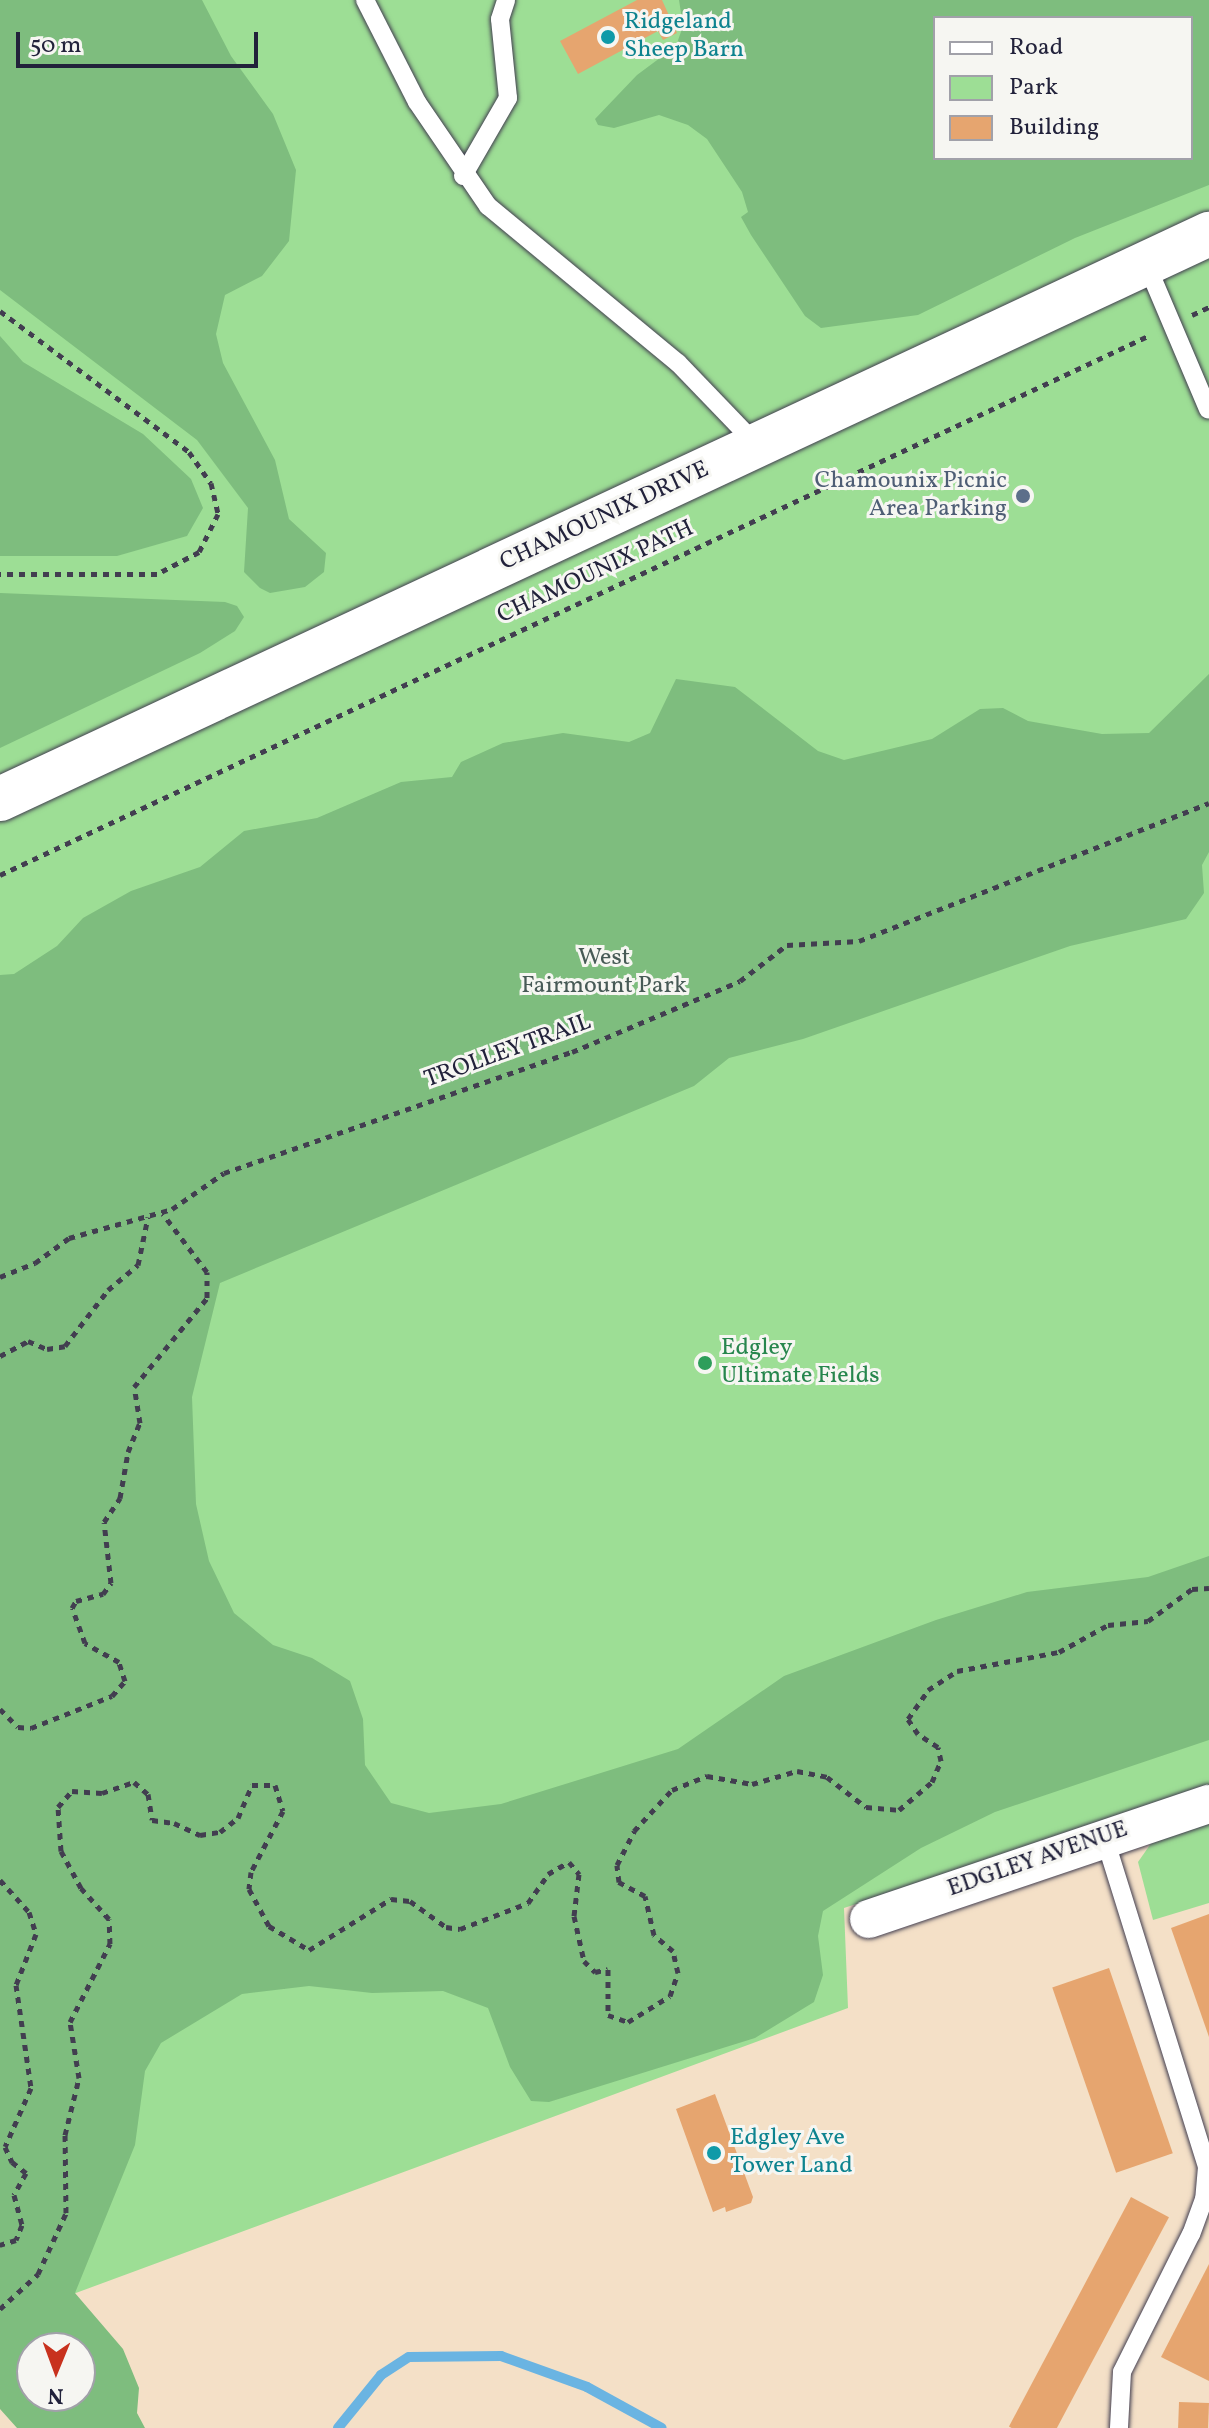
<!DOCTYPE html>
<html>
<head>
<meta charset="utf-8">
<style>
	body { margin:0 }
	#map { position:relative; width:1209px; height:2428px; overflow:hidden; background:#f4e0c7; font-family:Vollkorn,serif }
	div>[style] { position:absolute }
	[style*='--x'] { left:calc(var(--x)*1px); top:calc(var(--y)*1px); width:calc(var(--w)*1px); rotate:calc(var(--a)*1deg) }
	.green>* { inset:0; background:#9dde95 }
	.forest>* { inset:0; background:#7ebd7e }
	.stream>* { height:10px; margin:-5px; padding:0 5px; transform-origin:5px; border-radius:5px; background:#6ab4e2 }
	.building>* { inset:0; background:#e6a56f; transform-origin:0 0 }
	.path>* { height:5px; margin-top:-2.5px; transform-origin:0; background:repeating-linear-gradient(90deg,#423e50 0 6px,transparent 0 12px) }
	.roads { filter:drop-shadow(0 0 2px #423e50) drop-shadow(0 0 2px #423e50) }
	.service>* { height:18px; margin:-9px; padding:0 9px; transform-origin:9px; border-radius:9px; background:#fff }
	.minor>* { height:38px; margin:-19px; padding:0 19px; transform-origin:19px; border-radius:19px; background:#fff }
	.tertiary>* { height:44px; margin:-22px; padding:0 22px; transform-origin:22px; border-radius:22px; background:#fff }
	.dots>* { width:22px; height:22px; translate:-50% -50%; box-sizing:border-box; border:4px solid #f6f6f2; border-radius:50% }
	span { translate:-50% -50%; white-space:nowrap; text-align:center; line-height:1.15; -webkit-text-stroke:6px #f6f6f2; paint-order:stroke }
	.culture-label { font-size:24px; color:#0d838f }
	.left { translate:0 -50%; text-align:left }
	.service-label { font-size:24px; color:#4e5e75 }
	.right { translate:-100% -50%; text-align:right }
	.street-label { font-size:24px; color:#22223b }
	.park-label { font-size:24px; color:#475a56 }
	.leisure-label { font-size:24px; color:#27864d }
	.legend { position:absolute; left:933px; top:16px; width:260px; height:144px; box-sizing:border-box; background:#f6f6f2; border:2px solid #a1a1a9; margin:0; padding:10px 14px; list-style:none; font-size:24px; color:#22223b }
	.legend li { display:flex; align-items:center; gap:16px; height:40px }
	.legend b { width:40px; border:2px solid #a1a1a9 }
	.north { position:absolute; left:16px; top:2332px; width:80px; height:80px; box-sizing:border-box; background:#f6f6f2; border:2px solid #a1a1a9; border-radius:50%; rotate:181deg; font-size:22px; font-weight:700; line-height:32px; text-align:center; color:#22223b }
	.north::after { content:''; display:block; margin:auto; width:28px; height:36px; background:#c8321e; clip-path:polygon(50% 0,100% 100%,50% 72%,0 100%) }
	.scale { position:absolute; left:16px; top:32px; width:242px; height:36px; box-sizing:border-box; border:4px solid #22223b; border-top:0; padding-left:10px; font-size:24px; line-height:28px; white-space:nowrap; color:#22223b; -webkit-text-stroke:6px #f6f6f2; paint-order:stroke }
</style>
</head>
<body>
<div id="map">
	<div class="green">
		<i style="clip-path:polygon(evenodd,0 0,1209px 0,1209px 1788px,844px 1908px,848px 2008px,0 2321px,0 0,935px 18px,1191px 18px,1191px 158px,935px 158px,935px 18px)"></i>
		<i style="clip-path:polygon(1209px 1823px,1209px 1903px,1153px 1920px,1138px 1862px,1152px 1842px)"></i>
	</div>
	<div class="forest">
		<i style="clip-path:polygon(0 0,202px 0,231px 56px,273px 114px,296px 170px,289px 241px,262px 276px,225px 295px,216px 334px,223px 363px,275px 460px,289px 519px,326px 553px,324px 572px,305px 587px,270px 593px,260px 588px,244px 572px,248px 508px,197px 440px,0 290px)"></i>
		<i style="clip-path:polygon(evenodd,679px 0,1209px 0,1209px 185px,1075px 238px,918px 315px,821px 328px,805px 316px,751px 235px,741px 217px,748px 212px,742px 192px,707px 139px,688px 125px,659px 115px,614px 128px,598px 125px,595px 119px,637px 75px,676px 46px,683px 26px,679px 0,1191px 18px,1191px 158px,935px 158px,935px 18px,1191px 18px)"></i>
		<i style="clip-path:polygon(0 336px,23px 362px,143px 434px,191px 479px,203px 508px,187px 536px,117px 556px,0 556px)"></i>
		<i style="clip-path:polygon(0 593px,225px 602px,237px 606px,244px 617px,235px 631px,200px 653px,0 748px)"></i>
		<i style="clip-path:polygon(evenodd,1209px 674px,1209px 852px,1202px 865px,1204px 893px,1186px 919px,1070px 946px,803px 1039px,729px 1058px,694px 1086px,220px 1283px,192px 1397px,196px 1504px,209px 1561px,234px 1613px,273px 1645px,312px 1658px,350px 1681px,363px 1719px,365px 1765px,391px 1803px,429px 1813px,501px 1804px,678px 1749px,784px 1676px,936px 1620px,1027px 1592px,1148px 1577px,1209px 1556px,1209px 1740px,995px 1812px,921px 1848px,823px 1911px,818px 1936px,823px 1975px,814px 2002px,755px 2038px,549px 2102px,531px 2101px,510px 2067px,488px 2008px,443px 1991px,372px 1993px,309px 1986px,242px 1994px,161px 2043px,145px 2071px,135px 2145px,75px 2293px,123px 2349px,139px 2388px,137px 2413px,145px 2428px,17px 2428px,0 2409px,0 975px,14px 974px,57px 946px,83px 918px,131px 891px,200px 867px,244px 831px,317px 818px,401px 782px,452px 777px,461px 762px,503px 743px,563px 733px,629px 742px,650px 733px,676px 679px,735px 687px,818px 751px,844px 760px,932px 739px,980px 709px,1003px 708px,1028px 721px,1102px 734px,1149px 733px,1209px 674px,32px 2348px,80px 2348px,80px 2396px,32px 2396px,32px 2348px)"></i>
	</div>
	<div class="stream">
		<i style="--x:338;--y:2428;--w:68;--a:-50.9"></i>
		<i style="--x:381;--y:2375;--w:33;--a:-33"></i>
		<i style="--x:409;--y:2357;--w:92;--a:-0.6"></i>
		<i style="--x:501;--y:2356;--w:91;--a:19.8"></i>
		<i style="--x:587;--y:2387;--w:85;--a:28.7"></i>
	</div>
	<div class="building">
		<i style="clip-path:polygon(637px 0,662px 0,677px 33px,663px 40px,658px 31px,578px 74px,560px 41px)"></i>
		<i style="clip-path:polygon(1209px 1914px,1209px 2037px,1171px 1928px)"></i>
		<i style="left:1109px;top:1968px;width:196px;height:60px;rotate:71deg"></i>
		<i style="clip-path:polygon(715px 2094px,753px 2197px,751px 2203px,726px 2212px,725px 2207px,713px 2212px,676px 2109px)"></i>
		<i style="left:1131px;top:2197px;width:43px;height:260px;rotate:28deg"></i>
		<i style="clip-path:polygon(1209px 2264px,1209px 2381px,1161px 2357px)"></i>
		<i style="left:1179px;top:2402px;width:30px;height:26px;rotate:2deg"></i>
	</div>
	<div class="path">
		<i style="--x:0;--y:311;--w:236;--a:36.7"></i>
		<i style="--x:189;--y:452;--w:38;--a:55"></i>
		<i style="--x:211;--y:483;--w:32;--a:77"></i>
		<i style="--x:218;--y:514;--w:42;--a:116.6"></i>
		<i style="--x:199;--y:552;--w:47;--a:152.4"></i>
		<i style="--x:157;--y:574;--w:157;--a:180"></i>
		<i style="--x:1192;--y:315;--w:19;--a:-25"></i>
		<i style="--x:0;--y:875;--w:1270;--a:-25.15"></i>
		<i style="--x:0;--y:1277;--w:38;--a:-22"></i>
		<i style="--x:35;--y:1263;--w:42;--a:-36.3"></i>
		<i style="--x:69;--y:1238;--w:107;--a:-15.7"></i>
		<i style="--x:172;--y:1209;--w:63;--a:-34.7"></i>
		<i style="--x:224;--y:1173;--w:368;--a:-19.2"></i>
		<i style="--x:572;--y:1052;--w:182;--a:-22.9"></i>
		<i style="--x:740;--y:981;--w:59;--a:-37.5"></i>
		<i style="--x:787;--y:945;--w:72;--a:-3.2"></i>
		<i style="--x:859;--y:941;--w:376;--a:-21.5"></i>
		<i style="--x:0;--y:1356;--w:32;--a:-28"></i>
		<i style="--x:28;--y:1341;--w:21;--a:23"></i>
		<i style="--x:47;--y:1349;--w:18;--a:-9"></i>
		<i style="--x:65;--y:1346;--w:71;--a:-52.5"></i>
		<i style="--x:108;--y:1290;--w:39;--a:-40"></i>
		<i style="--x:138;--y:1265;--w:49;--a:-78.2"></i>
		<i style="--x:0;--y:1709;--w:25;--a:45"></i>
		<i style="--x:18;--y:1727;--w:13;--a:4"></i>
		<i style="--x:31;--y:1728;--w:87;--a:-21.6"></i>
		<i style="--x:112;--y:1696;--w:20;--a:-49"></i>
		<i style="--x:125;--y:1681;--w:20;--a:-108"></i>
		<i style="--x:119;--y:1662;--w:39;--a:-151"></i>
		<i style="--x:85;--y:1643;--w:37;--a:-110"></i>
		<i style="--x:72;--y:1608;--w:8;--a:-60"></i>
		<i style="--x:76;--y:1601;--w:28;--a:-15"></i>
		<i style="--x:103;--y:1594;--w:14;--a:-54"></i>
		<i style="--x:111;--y:1583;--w:61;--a:-96.5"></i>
		<i style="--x:104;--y:1522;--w:29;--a:-56"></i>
		<i style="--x:120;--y:1498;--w:47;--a:-80.1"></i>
		<i style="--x:128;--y:1452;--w:31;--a:-68"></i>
		<i style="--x:140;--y:1423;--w:36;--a:-99"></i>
		<i style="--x:134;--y:1387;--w:115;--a:-50.6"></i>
		<i style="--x:207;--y:1298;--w:26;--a:-90"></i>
		<i style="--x:207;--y:1272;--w:73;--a:-127.2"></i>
		<i style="--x:0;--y:1880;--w:43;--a:47.8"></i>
		<i style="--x:29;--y:1912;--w:23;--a:72"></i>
		<i style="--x:36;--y:1934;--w:55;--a:111.4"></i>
		<i style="--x:16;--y:1985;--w:104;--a:81.7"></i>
		<i style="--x:31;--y:2088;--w:64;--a:113.8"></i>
		<i style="--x:5;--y:2147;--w:17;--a:65"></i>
		<i style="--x:12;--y:2162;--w:18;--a:38"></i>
		<i style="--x:26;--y:2173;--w:25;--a:119"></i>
		<i style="--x:14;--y:2195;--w:31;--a:75"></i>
		<i style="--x:22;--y:2225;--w:16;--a:112"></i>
		<i style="--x:16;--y:2240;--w:17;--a:163"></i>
		<i style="--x:0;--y:2309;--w:52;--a:-42.6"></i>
		<i style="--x:38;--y:2274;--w:67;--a:-65.3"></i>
		<i style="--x:66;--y:2213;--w:78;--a:-90.7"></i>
		<i style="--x:65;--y:2135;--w:59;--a:-76.2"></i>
		<i style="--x:79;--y:2078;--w:57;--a:-99.1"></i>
		<i style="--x:70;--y:2022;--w:88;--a:-62.9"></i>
		<i style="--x:110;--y:1944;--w:25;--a:-92"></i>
		<i style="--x:109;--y:1919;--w:42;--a:-132.1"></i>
		<i style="--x:81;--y:1888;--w:42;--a:-118.4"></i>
		<i style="--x:61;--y:1851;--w:44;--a:-93.9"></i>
		<i style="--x:58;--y:1807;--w:21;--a:-49"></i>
		<i style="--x:72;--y:1791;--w:30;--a:4"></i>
		<i style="--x:102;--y:1793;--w:34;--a:-19"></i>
		<i style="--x:134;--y:1782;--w:18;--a:41"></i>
		<i style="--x:148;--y:1794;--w:26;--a:81"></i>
		<i style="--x:152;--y:1820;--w:22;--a:8"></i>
		<i style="--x:174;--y:1823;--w:29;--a:25"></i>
		<i style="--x:200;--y:1835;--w:20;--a:-9"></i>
		<i style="--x:220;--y:1832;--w:23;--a:-38"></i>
		<i style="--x:238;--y:1818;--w:36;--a:-67"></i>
		<i style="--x:252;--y:1785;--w:23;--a:0"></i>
		<i style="--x:275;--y:1785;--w:27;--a:73"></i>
		<i style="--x:283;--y:1811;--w:69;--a:117.7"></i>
		<i style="--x:251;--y:1872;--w:17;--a:97"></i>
		<i style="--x:249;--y:1889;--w:42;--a:61.6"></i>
		<i style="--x:269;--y:1926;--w:47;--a:31"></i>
		<i style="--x:309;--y:1950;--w:97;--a:-31.9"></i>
		<i style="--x:391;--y:1899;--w:19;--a:6"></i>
		<i style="--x:410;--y:1901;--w:44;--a:35.8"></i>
		<i style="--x:446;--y:1927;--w:14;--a:8"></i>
		<i style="--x:460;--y:1929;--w:73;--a:-20.9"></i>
		<i style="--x:528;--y:1903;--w:35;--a:-55"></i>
		<i style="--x:548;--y:1874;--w:24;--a:-30"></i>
		<i style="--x:569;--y:1862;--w:16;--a:50"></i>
		<i style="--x:579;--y:1874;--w:42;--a:96.8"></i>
		<i style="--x:574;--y:1916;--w:46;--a:77.5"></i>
		<i style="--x:584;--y:1961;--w:16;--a:45"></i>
		<i style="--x:595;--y:1972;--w:13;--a:-13"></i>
		<i style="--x:608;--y:1969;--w:46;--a:90"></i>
		<i style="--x:608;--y:2015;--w:21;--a:19"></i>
		<i style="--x:628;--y:2022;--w:49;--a:-31.8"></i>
		<i style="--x:670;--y:1996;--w:24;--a:-71"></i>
		<i style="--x:678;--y:1973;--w:23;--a:-103"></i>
		<i style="--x:673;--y:1951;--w:25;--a:-140"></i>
		<i style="--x:654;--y:1935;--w:40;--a:-103"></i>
		<i style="--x:645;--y:1896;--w:30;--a:-152"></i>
		<i style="--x:619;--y:1882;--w:17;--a:-97"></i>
		<i style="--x:617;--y:1865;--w:38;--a:-63"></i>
		<i style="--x:634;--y:1831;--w:56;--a:-47.2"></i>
		<i style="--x:672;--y:1790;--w:38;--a:-22"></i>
		<i style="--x:707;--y:1776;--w:46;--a:10.1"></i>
		<i style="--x:752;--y:1784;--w:47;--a:-16.1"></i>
		<i style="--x:797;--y:1771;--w:31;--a:11"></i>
		<i style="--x:827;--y:1777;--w:49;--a:37.6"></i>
		<i style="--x:866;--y:1807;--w:33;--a:5"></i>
		<i style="--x:899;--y:1810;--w:43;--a:-40.3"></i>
		<i style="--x:932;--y:1782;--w:23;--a:-67"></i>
		<i style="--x:941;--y:1761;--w:14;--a:-102"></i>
		<i style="--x:938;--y:1747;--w:24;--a:-147"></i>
		<i style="--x:918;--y:1734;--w:18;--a:-124"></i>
		<i style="--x:908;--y:1719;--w:35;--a:-55"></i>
		<i style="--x:928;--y:1690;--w:35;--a:-33"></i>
		<i style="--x:957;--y:1671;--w:104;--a:-10.6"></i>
		<i style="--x:1059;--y:1652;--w:56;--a:-28.9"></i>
		<i style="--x:1108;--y:1625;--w:40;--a:-5.7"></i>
		<i style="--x:1148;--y:1621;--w:54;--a:-36"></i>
		<i style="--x:1192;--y:1589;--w:17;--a:-3"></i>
	</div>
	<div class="roads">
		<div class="service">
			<i style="--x:365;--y:0;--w:114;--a:63"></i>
			<i style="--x:417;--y:102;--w:126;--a:55.7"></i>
			<i style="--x:488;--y:206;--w:246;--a:39.6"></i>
			<i style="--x:678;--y:363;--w:114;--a:46.1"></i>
			<i style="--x:463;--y:176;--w:90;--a:-60"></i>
			<i style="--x:508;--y:98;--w:79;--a:-95.8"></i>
			<i style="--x:500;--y:19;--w:20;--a:-72"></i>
			<i style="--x:1146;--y:263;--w:159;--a:67"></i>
			<i style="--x:1104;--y:1836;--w:347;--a:72.7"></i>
			<i style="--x:1207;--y:2167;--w:32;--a:95"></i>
			<i style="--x:1204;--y:2199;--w:37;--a:110"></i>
			<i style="--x:1191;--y:2234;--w:154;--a:116.6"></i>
			<i style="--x:1122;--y:2372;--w:56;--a:93.1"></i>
		</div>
		<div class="minor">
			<i style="--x:869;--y:1919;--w:359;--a:-18.7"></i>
		</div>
		<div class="tertiary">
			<i style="--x:0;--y:799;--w:1335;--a:-25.05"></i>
		</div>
	</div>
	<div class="dots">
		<i style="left:608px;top:37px;background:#0f9aa8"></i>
		<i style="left:1023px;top:496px;background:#5c6f8a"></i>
		<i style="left:705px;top:1363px;background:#2e9e5b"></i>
		<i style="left:714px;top:2153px;background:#0f9aa8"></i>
	</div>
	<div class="culture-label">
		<span class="left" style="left:624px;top:37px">Ridgeland<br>Sheep Barn</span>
		<span class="left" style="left:730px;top:2153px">Edgley Ave<br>Tower Land</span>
	</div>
	<div class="service-label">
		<span class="right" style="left:1007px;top:496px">Chamounix Picnic<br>Area Parking</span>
	</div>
	<div class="street-label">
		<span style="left:605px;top:517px;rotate:-25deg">CHAMOUNIX DRIVE</span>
		<span style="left:596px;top:573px;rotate:-25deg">CHAMOUNIX PATH</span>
		<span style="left:508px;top:1052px;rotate:-20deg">TROLLEY TRAIL</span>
		<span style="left:1038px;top:1860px;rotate:-19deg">EDGLEY AVENUE</span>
	</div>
	<div class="park-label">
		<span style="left:604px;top:973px">West<br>Fairmount Park</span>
	</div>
	<div class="leisure-label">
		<span class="left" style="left:721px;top:1363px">Edgley<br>Ultimate Fields</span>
	</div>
	<ul class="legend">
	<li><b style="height:10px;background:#fff"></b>Road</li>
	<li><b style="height:22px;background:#9dde95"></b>Park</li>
	<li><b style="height:22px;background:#e6a56f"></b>Building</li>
	</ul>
	<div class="north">N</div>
	<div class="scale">50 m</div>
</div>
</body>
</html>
